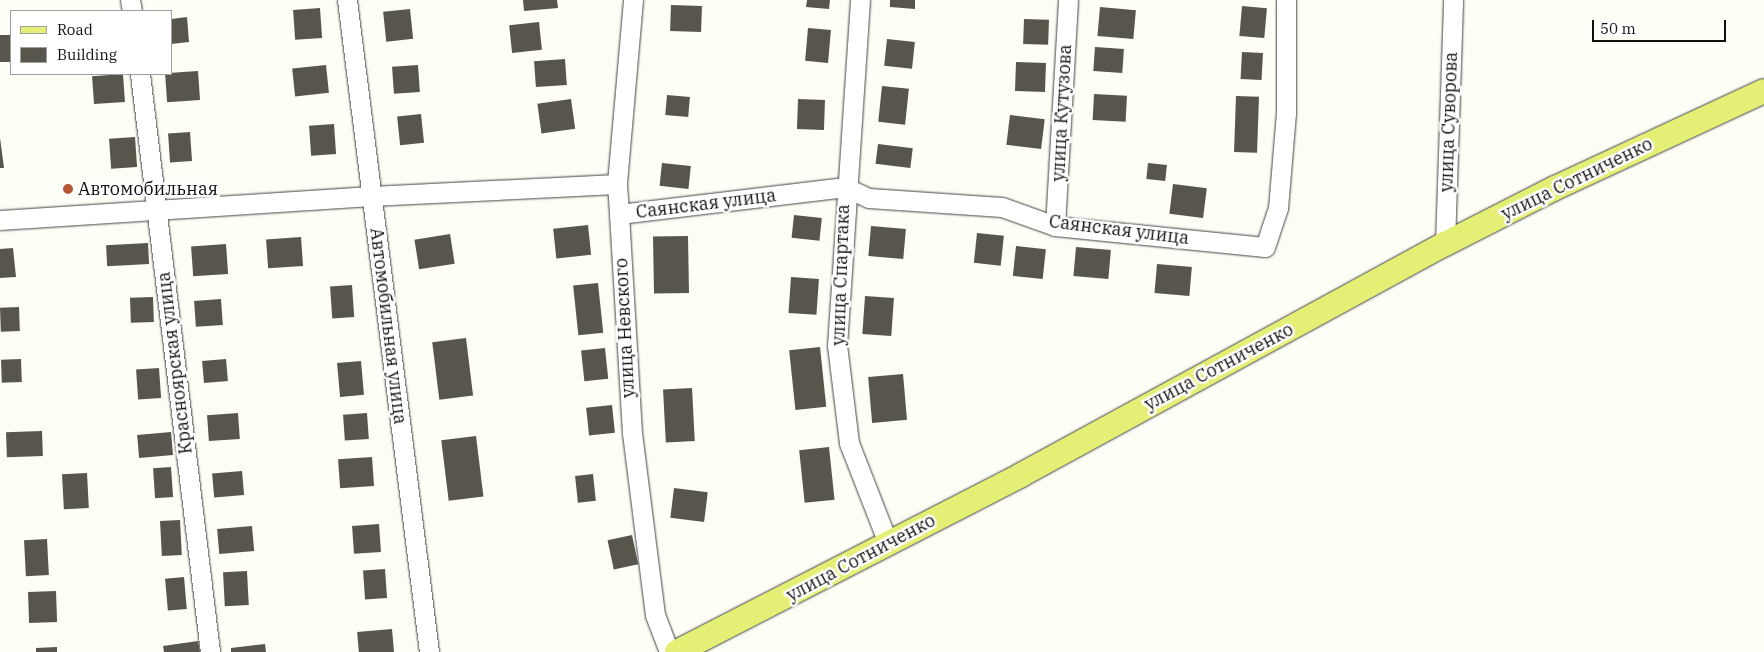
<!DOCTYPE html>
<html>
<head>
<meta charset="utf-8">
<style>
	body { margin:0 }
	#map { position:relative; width:1764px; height:652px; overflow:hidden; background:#fdfef5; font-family:"IBM Plex Serif",serif }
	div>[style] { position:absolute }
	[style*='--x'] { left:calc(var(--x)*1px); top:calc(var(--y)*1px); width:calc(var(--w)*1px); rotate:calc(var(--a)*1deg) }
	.building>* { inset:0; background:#58554d; transform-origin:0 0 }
	.roads { filter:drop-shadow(0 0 1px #434343) drop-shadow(0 0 1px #434343) }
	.minor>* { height:19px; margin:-9.5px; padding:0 9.5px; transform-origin:9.5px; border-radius:9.5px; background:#fff }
	.major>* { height:24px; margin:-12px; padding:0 12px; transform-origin:12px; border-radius:12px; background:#e5ee75 }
	.dots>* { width:14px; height:14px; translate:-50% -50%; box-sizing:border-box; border:2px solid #fff; border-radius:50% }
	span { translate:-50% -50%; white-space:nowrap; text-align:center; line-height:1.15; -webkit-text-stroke:5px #fff; paint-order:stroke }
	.street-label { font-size:18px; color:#101010 }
	.poi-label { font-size:18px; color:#101010 }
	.left { translate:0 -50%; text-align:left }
	.legend { position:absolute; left:10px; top:10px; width:162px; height:65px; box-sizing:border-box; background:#fff; border:1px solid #9f9f9f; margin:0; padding:6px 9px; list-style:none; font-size:15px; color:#101010 }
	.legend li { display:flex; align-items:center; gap:10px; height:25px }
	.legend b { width:25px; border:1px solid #9f9f9f }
	.scale { position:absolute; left:1592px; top:20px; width:134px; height:22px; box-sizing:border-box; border:2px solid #101010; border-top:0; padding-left:6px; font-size:15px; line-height:18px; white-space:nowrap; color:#101010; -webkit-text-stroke:4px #fff; paint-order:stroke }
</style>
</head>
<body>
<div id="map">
	<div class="building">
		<i style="clip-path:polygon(523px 0,557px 0,558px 8px,524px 11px)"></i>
		<i style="clip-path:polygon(807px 0,830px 0,829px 9px,806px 7px)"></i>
		<i style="clip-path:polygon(890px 0,915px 0,915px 9px,890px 7px)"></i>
		<i style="left:671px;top:5px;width:31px;height:26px;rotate:2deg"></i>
		<i style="left:1242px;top:6px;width:25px;height:30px;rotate:5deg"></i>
		<i style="left:1100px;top:7px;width:36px;height:29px;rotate:5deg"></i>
		<i style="left:320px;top:8px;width:30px;height:27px;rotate:86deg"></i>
		<i style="left:410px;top:9px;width:30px;height:27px;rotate:84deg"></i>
		<i style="clip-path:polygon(187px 17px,189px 42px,171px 44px,171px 19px)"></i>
		<i style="left:1024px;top:19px;width:25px;height:25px;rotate:2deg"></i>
		<i style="left:539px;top:22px;width:28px;height:30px;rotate:84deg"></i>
		<i style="left:808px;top:28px;width:23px;height:33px;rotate:5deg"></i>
		<i style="left:11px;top:35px;width:27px;height:11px;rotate:90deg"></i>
		<i style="left:887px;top:39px;width:28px;height:27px;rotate:6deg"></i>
		<i style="left:1095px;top:47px;width:29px;height:24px;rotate:4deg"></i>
		<i style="left:1242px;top:52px;width:21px;height:27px;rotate:3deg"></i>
		<i style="left:565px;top:59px;width:26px;height:31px;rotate:86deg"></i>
		<i style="left:1016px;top:62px;width:30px;height:29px;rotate:2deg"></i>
		<i style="left:326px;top:65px;width:28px;height:34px;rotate:84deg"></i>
		<i style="left:418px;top:65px;width:27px;height:26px;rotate:86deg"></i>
		<i style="left:198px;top:71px;width:29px;height:33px;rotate:86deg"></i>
		<i style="left:123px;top:74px;width:28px;height:31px;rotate:86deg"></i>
		<i style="left:882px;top:86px;width:27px;height:36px;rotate:6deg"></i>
		<i style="left:1094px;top:94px;width:33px;height:26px;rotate:3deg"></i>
		<i style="left:667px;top:95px;width:23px;height:20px;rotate:5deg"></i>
		<i style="left:1236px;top:96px;width:23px;height:56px;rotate:2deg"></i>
		<i style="left:571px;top:99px;width:30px;height:34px;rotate:82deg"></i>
		<i style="left:798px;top:99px;width:27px;height:30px;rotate:2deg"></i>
		<i style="left:421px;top:114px;width:29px;height:24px;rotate:84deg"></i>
		<i style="left:1010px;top:115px;width:35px;height:30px;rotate:7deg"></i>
		<i style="left:334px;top:124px;width:30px;height:25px;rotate:86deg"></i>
		<i style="left:190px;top:132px;width:29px;height:22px;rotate:86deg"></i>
		<i style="left:135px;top:137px;width:30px;height:26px;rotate:86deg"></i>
		<i style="clip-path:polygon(0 138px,4px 168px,0 168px)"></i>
		<i style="left:878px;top:144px;width:35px;height:20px;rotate:7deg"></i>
		<i style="left:662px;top:163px;width:29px;height:23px;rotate:6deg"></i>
		<i style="left:1148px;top:163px;width:19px;height:16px;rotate:6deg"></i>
		<i style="left:1173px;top:184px;width:34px;height:30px;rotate:7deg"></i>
		<i style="left:794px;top:215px;width:28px;height:23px;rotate:6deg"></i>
		<i style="left:588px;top:225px;width:30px;height:35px;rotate:84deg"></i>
		<i style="left:871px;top:226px;width:35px;height:30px;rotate:5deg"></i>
		<i style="left:977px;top:233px;width:27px;height:30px;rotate:6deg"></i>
		<i style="left:450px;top:234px;width:30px;height:36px;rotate:81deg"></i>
		<i style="left:688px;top:236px;width:57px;height:35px;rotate:89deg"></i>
		<i style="left:301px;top:237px;width:29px;height:35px;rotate:86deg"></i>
		<i style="left:148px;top:243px;width:21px;height:42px;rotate:87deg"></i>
		<i style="left:226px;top:244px;width:30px;height:35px;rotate:86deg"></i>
		<i style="left:1016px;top:246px;width:30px;height:30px;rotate:6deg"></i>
		<i style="left:1076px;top:247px;width:35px;height:29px;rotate:5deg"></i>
		<i style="clip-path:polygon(13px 248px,16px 277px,0 278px,0 249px)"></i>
		<i style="left:1157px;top:264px;width:35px;height:29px;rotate:5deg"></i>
		<i style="left:791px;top:277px;width:28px;height:36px;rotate:4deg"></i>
		<i style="left:598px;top:283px;width:50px;height:25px;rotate:84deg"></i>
		<i style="left:352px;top:285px;width:32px;height:22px;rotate:86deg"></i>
		<i style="left:865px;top:296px;width:29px;height:38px;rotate:4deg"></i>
		<i style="left:153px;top:297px;width:25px;height:23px;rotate:88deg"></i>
		<i style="left:221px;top:299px;width:26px;height:27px;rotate:86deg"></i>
		<i style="left:19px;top:307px;width:24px;height:19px;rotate:88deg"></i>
		<i style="left:466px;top:338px;width:58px;height:34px;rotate:83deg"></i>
		<i style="left:820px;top:347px;width:60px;height:31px;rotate:84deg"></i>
		<i style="left:605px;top:348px;width:31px;height:24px;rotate:84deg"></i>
		<i style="left:21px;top:359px;width:23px;height:20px;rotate:88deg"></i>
		<i style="left:226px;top:359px;width:22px;height:24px;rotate:85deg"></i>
		<i style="left:361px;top:361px;width:34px;height:24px;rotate:85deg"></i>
		<i style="left:159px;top:368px;width:30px;height:23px;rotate:86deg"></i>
		<i style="left:903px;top:374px;width:46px;height:35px;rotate:85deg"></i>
		<i style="left:692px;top:388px;width:53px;height:29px;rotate:87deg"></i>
		<i style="left:612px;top:405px;width:28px;height:26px;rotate:84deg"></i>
		<i style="left:238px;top:413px;width:26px;height:31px;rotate:86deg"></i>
		<i style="left:367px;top:413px;width:26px;height:24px;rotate:86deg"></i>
		<i style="left:42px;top:431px;width:25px;height:36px;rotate:88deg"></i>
		<i style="left:171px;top:432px;width:23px;height:34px;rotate:85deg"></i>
		<i style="left:476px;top:436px;width:61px;height:35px;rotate:83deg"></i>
		<i style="left:829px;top:447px;width:53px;height:30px;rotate:84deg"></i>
		<i style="left:372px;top:457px;width:29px;height:34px;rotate:86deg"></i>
		<i style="left:171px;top:467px;width:30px;height:18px;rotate:86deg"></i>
		<i style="left:242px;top:471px;width:24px;height:30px;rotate:85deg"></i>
		<i style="left:87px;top:473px;width:35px;height:25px;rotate:87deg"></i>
		<i style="left:593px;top:474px;width:27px;height:18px;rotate:84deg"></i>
		<i style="left:674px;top:488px;width:34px;height:30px;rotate:7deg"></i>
		<i style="left:180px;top:520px;width:35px;height:20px;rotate:87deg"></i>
		<i style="left:379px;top:524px;width:28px;height:27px;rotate:86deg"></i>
		<i style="left:252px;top:526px;width:25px;height:35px;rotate:85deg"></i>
		<i style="left:632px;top:535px;width:30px;height:25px;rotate:78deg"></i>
		<i style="left:47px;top:539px;width:36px;height:23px;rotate:87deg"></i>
		<i style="left:385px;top:569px;width:29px;height:22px;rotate:86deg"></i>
		<i style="left:247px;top:571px;width:34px;height:24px;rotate:87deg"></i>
		<i style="left:184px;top:577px;width:32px;height:19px;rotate:85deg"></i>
		<i style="left:56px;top:591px;width:31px;height:28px;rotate:88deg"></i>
		<i style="left:392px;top:629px;width:23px;height:35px;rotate:85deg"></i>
		<i style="clip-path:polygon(198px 641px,200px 652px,164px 652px,163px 646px)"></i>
		<i style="clip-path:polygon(265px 644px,266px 652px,231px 652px,231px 648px)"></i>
		<i style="clip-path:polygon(57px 647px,57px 652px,36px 652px,36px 648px)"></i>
	</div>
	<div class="roads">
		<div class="minor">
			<i style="--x:130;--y:0;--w:11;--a:80"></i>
			<i style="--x:347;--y:0;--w:657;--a:82.83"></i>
			<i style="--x:633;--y:0;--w:185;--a:95"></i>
			<i style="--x:617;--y:184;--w:30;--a:86"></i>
			<i style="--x:619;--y:214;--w:219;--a:86.6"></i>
			<i style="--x:632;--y:433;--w:183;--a:82.8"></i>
			<i style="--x:655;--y:615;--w:40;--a:69"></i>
			<i style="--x:860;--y:0;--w:346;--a:93.8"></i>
			<i style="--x:837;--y:345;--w:99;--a:83"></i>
			<i style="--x:849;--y:443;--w:107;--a:68.7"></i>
			<i style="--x:140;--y:74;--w:582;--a:83.09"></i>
			<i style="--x:619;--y:214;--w:228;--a:-6.8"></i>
			<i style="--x:845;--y:187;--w:26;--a:25"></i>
			<i style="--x:869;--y:198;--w:133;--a:3.9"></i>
			<i style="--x:1002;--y:207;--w:56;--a:19.7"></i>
			<i style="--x:1055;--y:226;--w:211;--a:5.7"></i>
			<i style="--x:1265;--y:247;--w:41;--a:-71.6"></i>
			<i style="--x:1278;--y:208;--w:95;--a:-85.2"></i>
			<i style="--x:1286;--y:113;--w:113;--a:-90"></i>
			<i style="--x:0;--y:220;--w:372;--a:-3.7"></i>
			<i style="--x:371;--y:196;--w:246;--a:-2.8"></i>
			<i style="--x:1055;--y:226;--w:226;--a:-86.7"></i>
			<i style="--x:1445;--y:244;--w:244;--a:-88.1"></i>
		</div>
		<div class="major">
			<i style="--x:677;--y:652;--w:387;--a:-27.2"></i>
			<i style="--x:1021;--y:475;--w:483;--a:-28.6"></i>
			<i style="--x:1445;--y:244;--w:123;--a:-27"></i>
			<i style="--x:1555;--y:188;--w:230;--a:-24.9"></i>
		</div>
	</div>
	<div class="dots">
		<i style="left:68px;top:189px;background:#b75632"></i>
	</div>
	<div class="street-label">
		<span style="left:1062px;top:113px;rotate:-87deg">улица Кутузова</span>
		<span style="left:1449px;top:122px;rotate:-88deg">улица Суворова</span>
		<span style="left:1577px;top:179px;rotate:-26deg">улица Сотниченко</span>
		<span style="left:706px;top:204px;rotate:-7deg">Саянская улица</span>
		<span style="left:1119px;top:230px;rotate:7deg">Саянская улица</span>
		<span style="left:841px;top:275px;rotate:-88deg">улица Спартака</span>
		<span style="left:388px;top:326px;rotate:83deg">Автомобильная улица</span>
		<span style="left:625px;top:328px;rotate:-93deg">улица Невского</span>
		<span style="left:175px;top:363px;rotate:-97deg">Красноярская улица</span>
		<span style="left:1219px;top:367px;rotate:-28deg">улица Сотниченко</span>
		<span style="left:861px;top:558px;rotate:-28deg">улица Сотниченко</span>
	</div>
	<div class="poi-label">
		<span class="left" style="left:78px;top:189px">Автомобильная</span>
	</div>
	<ul class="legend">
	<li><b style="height:6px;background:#e5ee75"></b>Road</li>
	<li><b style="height:14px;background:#58554d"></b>Building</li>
	</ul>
	<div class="scale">50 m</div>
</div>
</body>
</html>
